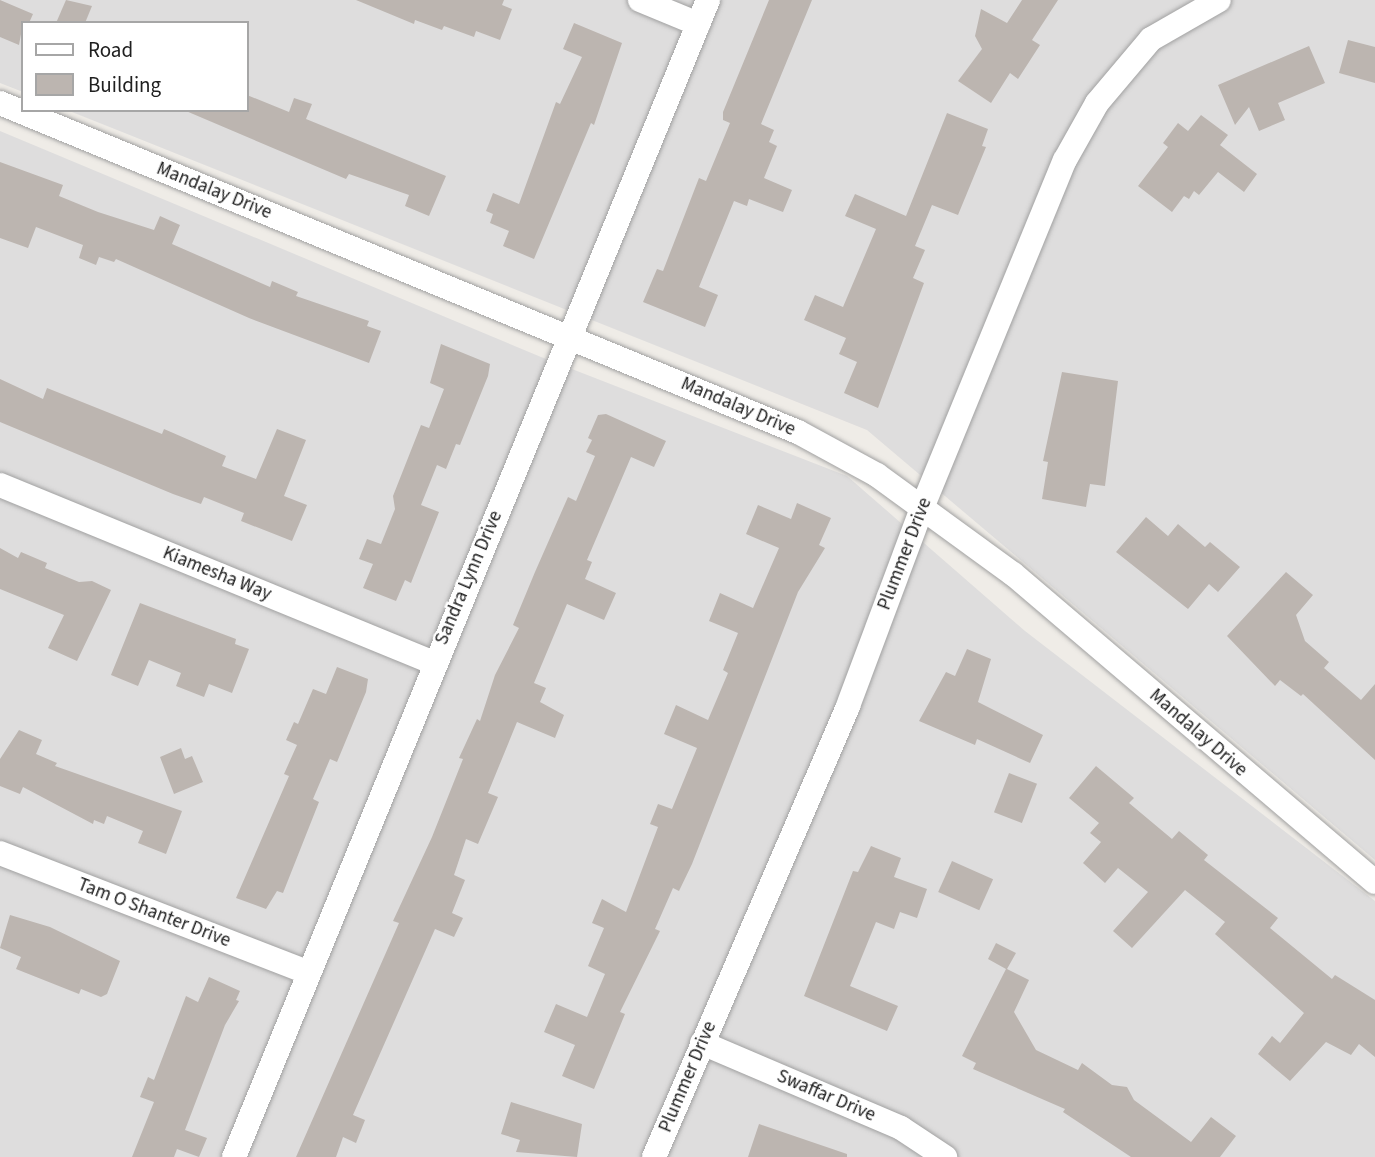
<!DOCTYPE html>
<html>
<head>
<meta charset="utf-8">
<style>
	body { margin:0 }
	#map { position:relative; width:1375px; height:1157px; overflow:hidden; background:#efece7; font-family:"Source Sans 3",sans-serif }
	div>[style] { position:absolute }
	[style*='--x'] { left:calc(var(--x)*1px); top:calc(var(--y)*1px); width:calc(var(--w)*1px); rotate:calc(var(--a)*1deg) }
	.residential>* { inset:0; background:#dedddd }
	.building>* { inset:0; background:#bcb5b0; transform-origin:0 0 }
	.roads { filter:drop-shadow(0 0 2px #a1a1a1) drop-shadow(0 0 2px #a1a1a1) }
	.minor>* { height:24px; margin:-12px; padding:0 12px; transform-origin:12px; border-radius:12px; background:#fff }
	span { translate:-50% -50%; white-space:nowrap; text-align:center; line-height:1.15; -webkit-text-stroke:5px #fff; paint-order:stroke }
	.street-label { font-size:19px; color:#202020 }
	.legend { position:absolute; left:21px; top:21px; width:228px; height:91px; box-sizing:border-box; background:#fff; border:2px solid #a6a6a6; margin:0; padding:9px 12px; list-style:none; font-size:21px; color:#202020 }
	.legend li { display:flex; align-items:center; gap:14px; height:35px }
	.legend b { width:35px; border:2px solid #a6a6a6 }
</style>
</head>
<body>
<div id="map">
	<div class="residential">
		<i style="clip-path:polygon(0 0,1375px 0,1375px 860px,867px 430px,67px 110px,247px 110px,247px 23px,23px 23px,23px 92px,0 83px)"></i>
		<i style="clip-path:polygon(0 131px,541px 357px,847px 476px,1025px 631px,1375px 901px,1375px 1157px,0 1157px)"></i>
	</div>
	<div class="building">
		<i style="clip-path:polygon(0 0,33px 14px,29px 23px,23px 23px,19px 45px,0 37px)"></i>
		<i style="clip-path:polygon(66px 0,92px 6px,85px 23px,56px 23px)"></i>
		<i style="clip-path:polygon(356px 0,504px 0,502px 5px,512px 9px,500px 40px,476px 31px,474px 37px,444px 26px,442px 30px,415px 20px,414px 24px)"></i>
		<i style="clip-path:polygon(769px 0,812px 0,761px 124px,774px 130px,769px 142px,777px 146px,764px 178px,792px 190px,783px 212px,749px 199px,747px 206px,734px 201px,699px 287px,718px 295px,705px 327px,643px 302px,657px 269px,663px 271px,699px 178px,706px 181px,730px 123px,723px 120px,723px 112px)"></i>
		<i style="clip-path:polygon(1022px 0,1058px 0,1032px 40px,1040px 45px,1018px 79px,1010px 73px,991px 103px,958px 81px,982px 49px,975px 36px,981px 9px,1007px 23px)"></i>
		<i style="clip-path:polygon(574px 23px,622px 43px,594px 125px,591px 123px,534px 259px,503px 246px,509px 231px,490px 223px,493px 214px,486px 211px,493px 193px,519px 204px,556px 102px,560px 104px,582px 57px,563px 49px)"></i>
		<i style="clip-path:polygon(1348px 40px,1375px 47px,1375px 83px,1339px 73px)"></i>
		<i style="clip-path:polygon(1309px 46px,1325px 83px,1278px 103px,1285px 120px,1259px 131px,1249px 107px,1235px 125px,1218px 85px)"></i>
		<i style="clip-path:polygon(247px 95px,289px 112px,294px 98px,312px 104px,306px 119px,446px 176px,429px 216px,405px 206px,409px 195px,349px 174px,346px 179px,186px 111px,247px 110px)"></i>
		<i style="clip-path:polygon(947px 113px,988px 129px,982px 146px,986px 147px,958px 215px,932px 205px,915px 246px,925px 250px,913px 278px,924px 283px,878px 408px,844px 393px,857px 362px,839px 354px,846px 338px,804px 320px,815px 295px,843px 307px,876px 229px,845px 216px,855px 194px,906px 216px)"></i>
		<i style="clip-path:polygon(1201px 115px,1228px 135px,1220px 145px,1257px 174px,1244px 192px,1218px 172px,1199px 195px,1194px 191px,1189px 199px,1184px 196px,1172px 212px,1138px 186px,1168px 147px,1163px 143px,1178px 123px,1188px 131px)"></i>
		<i style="clip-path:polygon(0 162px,63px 185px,59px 196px,98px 212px,154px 230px,160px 216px,180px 225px,172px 244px,270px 287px,272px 281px,298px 292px,296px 296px,369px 321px,367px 326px,381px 331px,369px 363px,249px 318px,116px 259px,114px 262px,99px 257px,96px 265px,79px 258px,83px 245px,36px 227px,28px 248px,0 238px)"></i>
		<i style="clip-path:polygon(441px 344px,490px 364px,488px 376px,460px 445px,456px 444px,446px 469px,437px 465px,421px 505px,439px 512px,411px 583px,405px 580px,396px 601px,363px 588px,373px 564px,359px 559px,367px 539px,381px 544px,395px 509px,393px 496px,421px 425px,429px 428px,444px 389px,430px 383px)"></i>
		<i style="clip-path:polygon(1062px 372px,1118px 381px,1105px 486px,1090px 484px,1086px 507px,1042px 499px,1048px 462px,1043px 461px)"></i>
		<i style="clip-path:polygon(0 379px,43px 399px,47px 388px,162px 434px,164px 429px,226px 456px,222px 466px,256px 479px,277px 429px,306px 440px,284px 496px,307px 505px,292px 541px,241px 521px,244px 513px,204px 497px,201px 504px,173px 494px,0 422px)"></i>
		<i style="clip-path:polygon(606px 414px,666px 441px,654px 467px,631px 457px,587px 560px,592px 562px,585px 579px,616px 593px,604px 620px,567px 604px,534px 683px,546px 688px,540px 702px,564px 715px,555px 738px,517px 722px,488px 793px,498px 797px,478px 844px,466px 839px,454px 875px,465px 880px,452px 913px,463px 918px,454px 937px,435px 929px,353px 1115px,365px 1120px,356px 1143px,343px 1137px,336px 1157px,296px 1157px,399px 923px,393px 921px,432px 837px,463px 759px,459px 758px,477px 719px,480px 721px,495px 675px,519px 628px,513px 625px,535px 572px,568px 497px,576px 501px,595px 456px,586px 452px,592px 440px,588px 438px,598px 415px)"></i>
		<i style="clip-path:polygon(797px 503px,831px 518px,819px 545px,825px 548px,798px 592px,692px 864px,679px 891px,673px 888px,655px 929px,660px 931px,620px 1012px,625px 1014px,594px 1089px,562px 1076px,575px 1045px,544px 1032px,556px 1004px,587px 1017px,605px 974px,588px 966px,604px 928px,592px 923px,602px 899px,626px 912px,658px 827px,650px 824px,658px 804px,672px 809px,697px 748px,664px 734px,676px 705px,708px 720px,728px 673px,723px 670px,738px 633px,709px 621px,720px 593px,753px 608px,779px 548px,746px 534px,758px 505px,791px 519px)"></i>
		<i style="clip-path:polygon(1146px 517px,1168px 536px,1178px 524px,1205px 547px,1210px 542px,1240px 567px,1218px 592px,1209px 584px,1188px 609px,1116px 552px)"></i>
		<i style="clip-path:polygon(0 548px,18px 558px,21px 552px,47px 563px,45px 568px,79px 582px,92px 581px,111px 590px,77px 661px,48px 648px,64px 615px,0 589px)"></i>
		<i style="clip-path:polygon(1286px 572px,1313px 595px,1296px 615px,1305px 641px,1329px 662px,1324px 668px,1361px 700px,1375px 684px,1375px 760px,1303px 694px,1301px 696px,1280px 680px,1275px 686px,1227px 636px)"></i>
		<i style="clip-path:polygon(140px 603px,236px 639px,235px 644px,249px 649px,232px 693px,209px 684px,204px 697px,176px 686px,181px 673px,149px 660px,138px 686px,111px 675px)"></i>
		<i style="clip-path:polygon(967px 649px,991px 659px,978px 702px,1043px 735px,1030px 763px,977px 739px,975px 745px,919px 721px,946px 672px,955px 676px)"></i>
		<i style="clip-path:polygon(337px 667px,368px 679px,366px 692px,337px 762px,330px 759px,313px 799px,319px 802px,283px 893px,277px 891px,266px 909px,236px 898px,289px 776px,284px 774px,297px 745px,286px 740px,294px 722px,298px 724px,313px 689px,326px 694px)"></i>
		<i style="clip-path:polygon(19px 730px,42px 740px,36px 754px,57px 763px,55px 766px,182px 811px,166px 854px,138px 843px,143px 831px,107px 816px,104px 824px,94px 820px,93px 824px,23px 787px,20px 794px,0 786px,0 759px)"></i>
		<i style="clip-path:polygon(181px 748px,185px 759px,192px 756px,203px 782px,174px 794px,160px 757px)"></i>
		<i style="clip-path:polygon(1096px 766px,1134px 798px,1129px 803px,1172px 839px,1179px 831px,1208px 855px,1204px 860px,1278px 918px,1270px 928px,1332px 979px,1335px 975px,1375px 1000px,1375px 1057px,1359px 1044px,1351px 1055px,1326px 1042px,1290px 1081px,1258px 1054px,1272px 1036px,1280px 1043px,1304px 1013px,1215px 934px,1225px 922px,1185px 890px,1132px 948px,1113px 931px,1148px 892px,1118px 868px,1105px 883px,1083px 863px,1101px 842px,1090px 833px,1099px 823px,1069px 798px)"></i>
		<i style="left:1009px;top:773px;width:30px;height:42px;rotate:21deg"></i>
		<i style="clip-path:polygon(871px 846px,901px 858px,894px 877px,927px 889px,917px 918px,900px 912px,894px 929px,876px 922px,850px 986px,898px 1006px,887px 1031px,804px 996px,853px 871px,858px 872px)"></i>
		<i style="left:952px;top:861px;width:45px;height:34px;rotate:24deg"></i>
		<i style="clip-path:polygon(10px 915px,50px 927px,120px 961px,107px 994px,101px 997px,81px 989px,79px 994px,16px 969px,21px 957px,0 948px)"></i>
		<i style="clip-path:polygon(996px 943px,1016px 953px,1007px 969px,1029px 980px,1014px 1012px,1036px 1050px,1078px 1070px,1082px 1063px,1112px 1085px,1127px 1087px,1134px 1100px,1191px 1142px,1211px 1117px,1236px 1136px,1220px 1157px,1131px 1157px,1063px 1112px,1065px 1109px,973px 1069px,976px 1063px,962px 1056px,1006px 969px,988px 959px)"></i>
		<i style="clip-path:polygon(209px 977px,240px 991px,236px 1000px,239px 1001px,225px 1025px,185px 1130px,207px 1138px,199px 1157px,177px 1149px,174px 1157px,132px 1157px,154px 1102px,140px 1097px,148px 1077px,154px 1080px,186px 996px,198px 1002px)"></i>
		<i style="clip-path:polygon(511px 1102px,582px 1124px,577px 1157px,516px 1152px,520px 1140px,501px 1134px)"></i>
		<i style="clip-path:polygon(759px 1124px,847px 1154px,847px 1157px,748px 1157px)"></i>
	</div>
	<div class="roads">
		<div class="minor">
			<i style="--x:640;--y:0;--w:63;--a:22.5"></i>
			<i style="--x:0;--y:103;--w:863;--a:22.41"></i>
			<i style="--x:798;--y:432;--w:90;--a:28.6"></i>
			<i style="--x:877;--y:475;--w:168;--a:36.1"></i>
			<i style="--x:1013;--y:574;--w:475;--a:40.4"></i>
			<i style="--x:0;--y:485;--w:469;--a:22.3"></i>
			<i style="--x:0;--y:853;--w:331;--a:21.2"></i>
			<i style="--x:702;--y:1043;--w:216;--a:23.1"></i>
			<i style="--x:901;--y:1128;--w:53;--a:33.4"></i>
			<i style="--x:234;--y:1157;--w:1250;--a:-67.72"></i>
			<i style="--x:654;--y:1157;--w:491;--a:-66.7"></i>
			<i style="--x:848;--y:706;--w:211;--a:-69.5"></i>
			<i style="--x:922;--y:508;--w:376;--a:-67.7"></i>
			<i style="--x:1065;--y:160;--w:65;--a:-60.7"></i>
			<i style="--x:1097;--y:103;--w:84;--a:-49.8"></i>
			<i style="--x:1151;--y:39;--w:78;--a:-29.8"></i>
		</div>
	</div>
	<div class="street-label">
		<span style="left:214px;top:191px;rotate:22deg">Mandalay Drive</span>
		<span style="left:738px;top:407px;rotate:23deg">Mandalay Drive</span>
		<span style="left:905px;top:554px;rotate:-69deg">Plummer Drive</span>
		<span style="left:217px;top:574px;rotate:22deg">Kiamesha Way</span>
		<span style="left:469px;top:578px;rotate:-67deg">Sandra Lynn Drive</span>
		<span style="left:1198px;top:733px;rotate:41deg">Mandalay Drive</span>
		<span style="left:154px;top:913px;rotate:21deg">Tam O Shanter Drive</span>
		<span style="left:688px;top:1077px;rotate:-67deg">Plummer Drive</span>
		<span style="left:826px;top:1096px;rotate:23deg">Swaffar Drive</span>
	</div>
	<ul class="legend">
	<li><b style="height:9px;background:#fff"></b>Road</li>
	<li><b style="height:19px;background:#bcb5b0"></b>Building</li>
	</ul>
</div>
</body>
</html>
